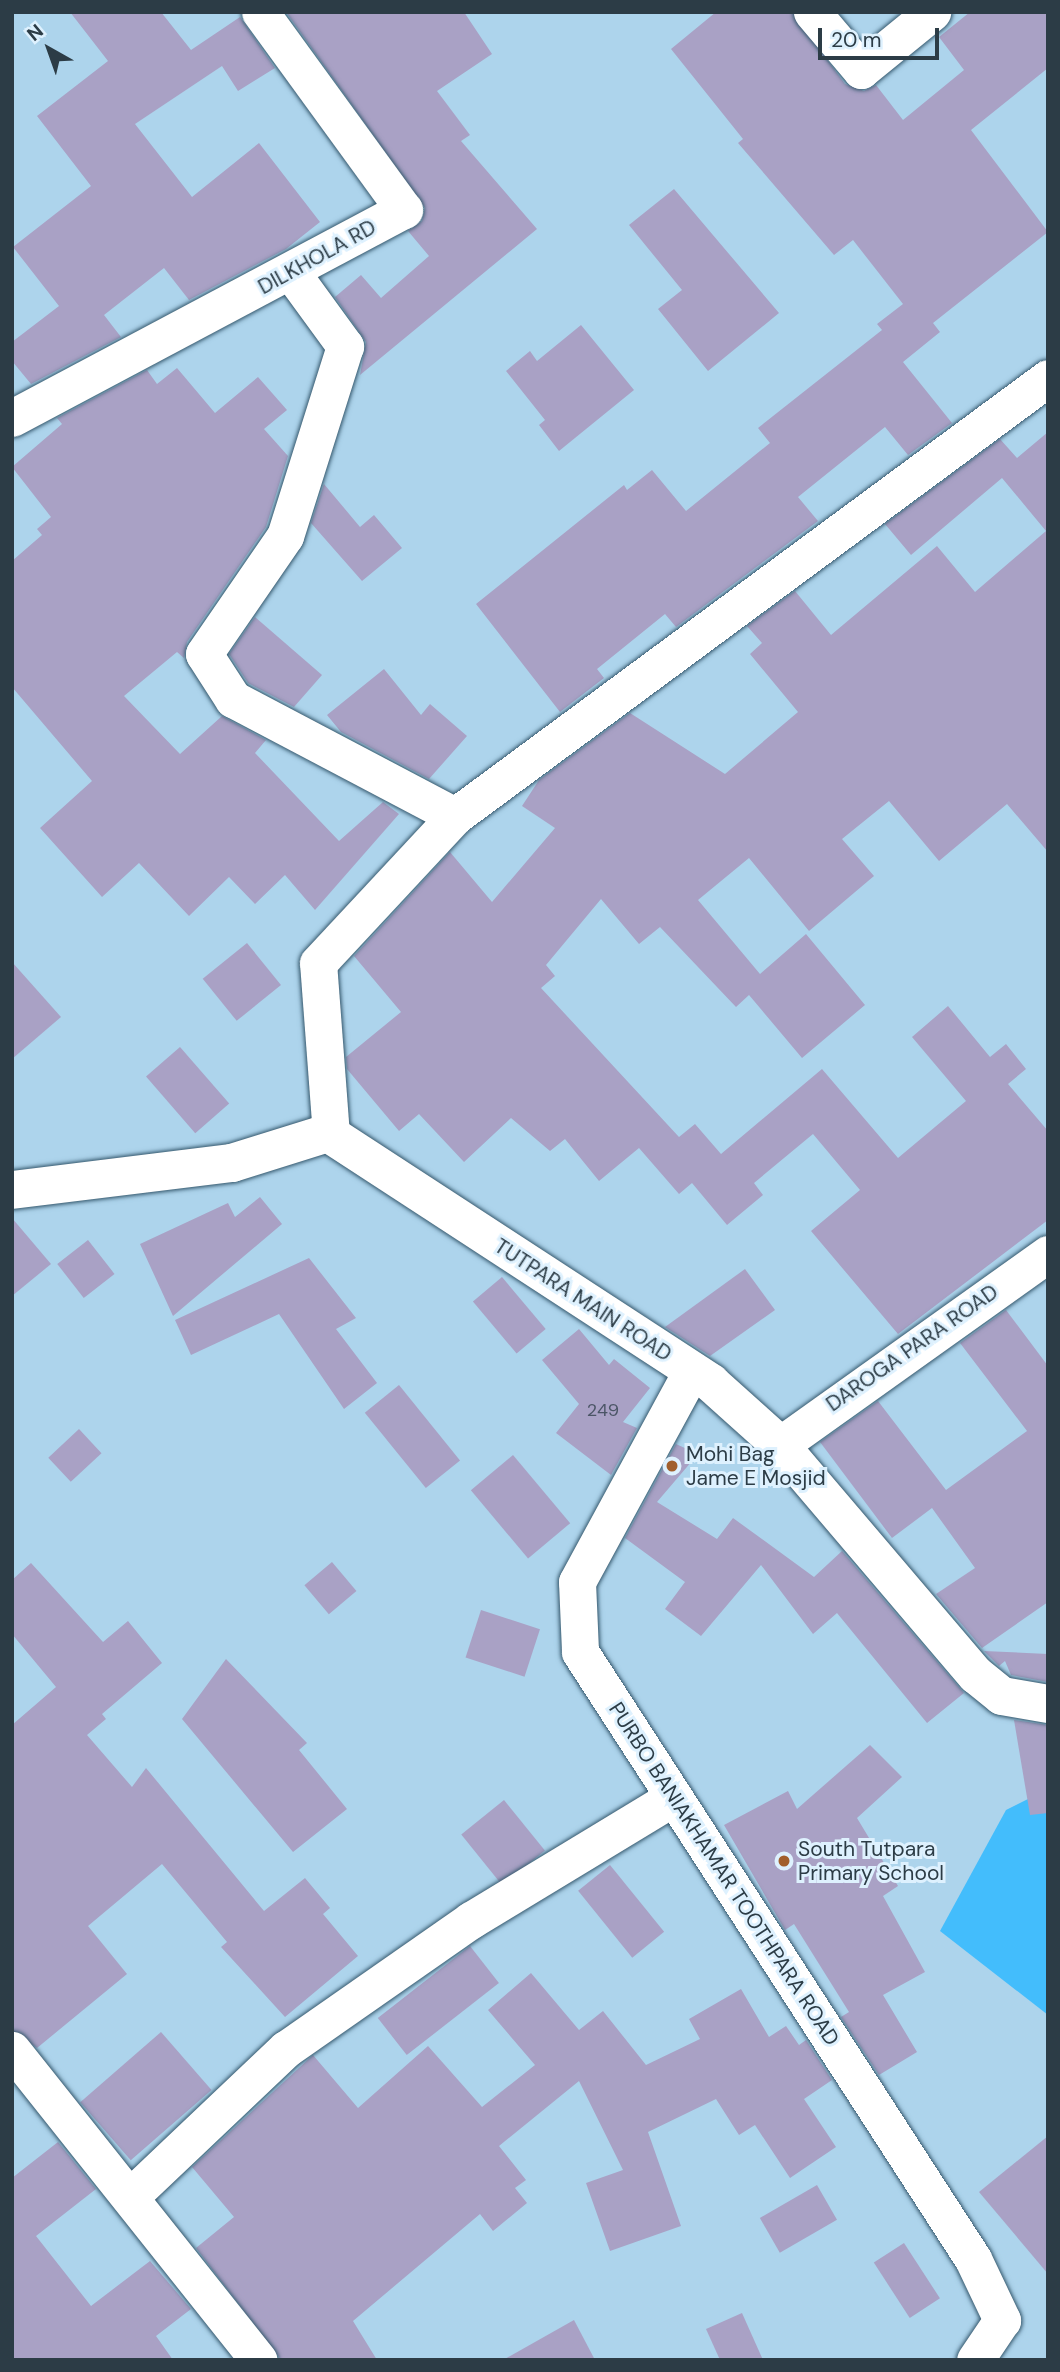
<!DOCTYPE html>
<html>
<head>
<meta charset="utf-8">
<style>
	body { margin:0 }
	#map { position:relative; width:1060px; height:2372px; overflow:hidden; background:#add4ec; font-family:"DM Sans",sans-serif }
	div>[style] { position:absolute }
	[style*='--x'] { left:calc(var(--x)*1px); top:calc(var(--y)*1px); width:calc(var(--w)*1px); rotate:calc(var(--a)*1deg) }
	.water>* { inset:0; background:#43bdfc }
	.building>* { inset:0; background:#a9a1c5; transform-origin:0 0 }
	.roads { filter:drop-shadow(0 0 2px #35586d) drop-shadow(0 0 2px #35586d) }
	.street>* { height:37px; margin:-18.5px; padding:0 18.5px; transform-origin:18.5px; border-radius:18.5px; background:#fff }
	.secondary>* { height:38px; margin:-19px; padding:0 19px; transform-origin:19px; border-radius:19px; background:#fff }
	.dots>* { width:19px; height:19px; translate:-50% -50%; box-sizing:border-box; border:4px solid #def1fe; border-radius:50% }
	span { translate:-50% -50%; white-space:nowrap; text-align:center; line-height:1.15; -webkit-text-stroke:6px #def1fe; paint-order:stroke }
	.number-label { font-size:18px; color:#4b5566 }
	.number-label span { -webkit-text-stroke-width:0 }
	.street-label { font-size:21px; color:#2c3c46 }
	.poi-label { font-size:21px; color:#2c3c46 }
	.left { translate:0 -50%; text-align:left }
	.frame { position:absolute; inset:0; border:14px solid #2c3c46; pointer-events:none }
	.north { position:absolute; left:14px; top:14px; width:70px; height:70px; -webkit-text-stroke:5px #def1fe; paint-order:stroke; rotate:320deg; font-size:19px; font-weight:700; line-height:28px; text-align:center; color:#2c3c46 }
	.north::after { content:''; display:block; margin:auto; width:24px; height:32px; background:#2c3c46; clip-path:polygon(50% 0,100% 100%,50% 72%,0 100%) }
	.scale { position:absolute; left:818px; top:28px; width:121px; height:32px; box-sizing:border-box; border:4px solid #2c3c46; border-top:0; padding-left:9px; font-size:21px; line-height:24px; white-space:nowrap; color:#2c3c46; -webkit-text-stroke:5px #def1fe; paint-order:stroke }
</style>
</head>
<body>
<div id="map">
	<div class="water">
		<i style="clip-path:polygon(1048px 1789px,1048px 2015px,940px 1931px,1006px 1810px)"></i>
	</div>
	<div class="building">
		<i style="clip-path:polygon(70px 12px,161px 12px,191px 50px,240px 17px,275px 68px,238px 91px,222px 66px,135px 124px,192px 197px,259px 143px,320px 222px,286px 249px,189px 300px,164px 268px,104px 315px,121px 337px,31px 384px,12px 361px,12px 342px,59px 306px,13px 247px,91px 186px,37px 116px,108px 61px)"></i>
		<i style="clip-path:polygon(286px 12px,464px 12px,492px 54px,437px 91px,470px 135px,461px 141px,537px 229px,360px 375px,366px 342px,335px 297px,361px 275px,381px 298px,429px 256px,408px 231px,422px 221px,425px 208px)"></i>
		<i style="clip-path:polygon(716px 12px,792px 12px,845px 84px,864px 91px,876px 85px,903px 120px,964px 70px,939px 37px,970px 12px,1048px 12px,1048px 68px,971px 130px,1048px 232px,933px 323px,940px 332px,903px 362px,952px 423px,908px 455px,885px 427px,798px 497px,818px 521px,676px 627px,665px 614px,597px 669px,604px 678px,560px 712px,476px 604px,624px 485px,627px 490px,652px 470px,686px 511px,770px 443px,758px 428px,882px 330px,877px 324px,903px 304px,853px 240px,834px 255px,738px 143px,743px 139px,671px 49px)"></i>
		<i style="clip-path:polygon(674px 189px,779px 313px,708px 371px,658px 309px,682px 290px,629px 225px)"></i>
		<i style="clip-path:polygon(581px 325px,634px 390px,559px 451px,539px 425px,545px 420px,506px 371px,530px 351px,537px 361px)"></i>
		<i style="clip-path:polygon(177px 368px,215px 413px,258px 377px,287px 410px,264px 429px,288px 456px,266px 527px,187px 642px,184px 658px,177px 652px,124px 696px,180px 754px,222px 716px,266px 740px,255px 753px,339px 841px,383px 802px,399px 814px,315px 910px,285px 875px,255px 904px,229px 877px,189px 916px,139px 863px,102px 897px,40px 828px,92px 781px,12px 687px,12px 561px,42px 535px,37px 529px,51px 517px,12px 467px,62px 424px,57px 418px,147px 370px,157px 384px)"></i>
		<i style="clip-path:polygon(1048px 432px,1048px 852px,1007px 804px,939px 861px,889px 801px,842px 839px,874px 876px,809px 931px,749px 858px,698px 900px,760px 974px,806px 934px,865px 1005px,802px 1058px,749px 995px,736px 1007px,660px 927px,639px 944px,601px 899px,546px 965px,555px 976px,541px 988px,679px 1137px,695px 1124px,721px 1154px,822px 1069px,898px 1158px,966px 1101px,912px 1037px,948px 1006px,990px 1057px,1006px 1044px,1026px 1069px,1008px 1084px,1048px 1131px,1048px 1220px,898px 1334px,811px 1231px,860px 1190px,813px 1134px,754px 1183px,763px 1195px,727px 1225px,692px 1183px,679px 1194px,639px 1148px,599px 1181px,565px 1139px,550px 1151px,511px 1118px,464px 1162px,419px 1114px,399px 1131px,347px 1069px,346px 1057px,401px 1012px,354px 956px,450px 852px,492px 902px,555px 828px,522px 806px,539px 780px,630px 713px,725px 774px,798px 712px,750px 654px,762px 643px,747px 626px,795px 591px,831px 635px,937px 546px,975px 592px,1046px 531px,1002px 478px,911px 555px,885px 524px,1000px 439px,1017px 458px)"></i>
		<i style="clip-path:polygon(324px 484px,360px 527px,374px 515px,402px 548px,362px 581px,311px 523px)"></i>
		<i style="clip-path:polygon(255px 617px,322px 675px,294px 707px,248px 683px,229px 654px)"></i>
		<i style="clip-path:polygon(384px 669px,421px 715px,430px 704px,467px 736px,429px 779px,341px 732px,327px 715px)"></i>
		<i style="left:247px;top:943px;width:54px;height:57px;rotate:51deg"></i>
		<i style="clip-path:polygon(12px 962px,61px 1017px,12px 1059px)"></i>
		<i style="left:180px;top:1047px;width:75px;height:45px;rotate:49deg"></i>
		<i style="clip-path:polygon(260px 1197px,282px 1224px,173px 1316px,140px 1244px,228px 1203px,235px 1217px)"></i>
		<i style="clip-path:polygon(12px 1218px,51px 1264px,12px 1296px)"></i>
		<i style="left:88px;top:1240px;width:43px;height:39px;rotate:52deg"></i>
		<i style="clip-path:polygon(309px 1258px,356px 1318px,336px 1329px,377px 1383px,344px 1409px,279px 1314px,191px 1355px,175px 1320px)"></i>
		<i style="clip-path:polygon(745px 1269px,775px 1310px,710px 1356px,665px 1327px)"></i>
		<i style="left:502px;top:1277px;width:68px;height:38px;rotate:50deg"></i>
		<i style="clip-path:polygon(1006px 1310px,1048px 1366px,1048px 1602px,982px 1648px,936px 1594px,975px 1568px,932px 1508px,892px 1538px,820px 1442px,878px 1401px,946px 1490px,1027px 1431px,960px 1343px)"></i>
		<i style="clip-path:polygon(579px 1329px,609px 1365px,614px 1359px,650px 1388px,623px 1422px,637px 1428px,611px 1475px,556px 1433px,579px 1404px,542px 1360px)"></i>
		<i style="left:399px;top:1385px;width:97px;height:44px;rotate:51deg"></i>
		<i style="left:79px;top:1429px;width:33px;height:42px;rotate:47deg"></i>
		<i style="clip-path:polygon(676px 1444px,698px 1454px,657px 1502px,717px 1539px,733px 1518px,814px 1577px,842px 1551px,964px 1693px,927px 1723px,837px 1613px,813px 1634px,761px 1565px,701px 1636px,665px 1609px,685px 1582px,625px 1538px)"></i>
		<i style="left:513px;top:1455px;width:89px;height:55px;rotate:50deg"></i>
		<i style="left:332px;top:1562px;width:38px;height:36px;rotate:50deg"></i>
		<i style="clip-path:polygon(31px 1563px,103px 1642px,128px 1621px,162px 1663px,102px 1714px,106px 1719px,87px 1735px,132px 1787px,146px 1768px,264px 1911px,305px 1878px,330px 1908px,323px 1914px,358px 1956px,285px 2017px,221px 1947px,227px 1942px,162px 1864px,88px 1926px,127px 1974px,37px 2048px,12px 2030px,12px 1725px,56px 1687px,12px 1634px,12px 1580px)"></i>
		<i style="left:481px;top:1610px;width:62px;height:50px;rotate:18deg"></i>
		<i style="clip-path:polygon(984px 1651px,1048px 1654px,1048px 1682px,1011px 1675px,1005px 1661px,999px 1666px)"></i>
		<i style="clip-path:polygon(226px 1659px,307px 1743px,299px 1750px,347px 1809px,293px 1852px,182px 1719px)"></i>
		<i style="clip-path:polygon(1014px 1720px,1048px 1725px,1048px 1813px,1030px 1815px)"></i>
		<i style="clip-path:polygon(870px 1745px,902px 1777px,857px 1818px,898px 1886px,883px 1896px,925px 1972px,883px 1995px,917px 2052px,879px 2075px,841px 2017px,849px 2012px,794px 1924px,785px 1930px,724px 1825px,788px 1791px,797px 1809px)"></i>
		<i style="left:504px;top:1800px;width:65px;height:55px;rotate:51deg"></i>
		<i style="left:610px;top:1865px;width:86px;height:41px;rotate:51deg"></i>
		<i style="left:470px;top:1946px;width:47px;height:117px;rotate:52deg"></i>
		<i style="clip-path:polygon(531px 1973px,579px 2030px,603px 2011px,646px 2065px,700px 2039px,689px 2019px,741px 1989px,769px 2037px,786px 2026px,799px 2045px,806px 2040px,832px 2080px,804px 2099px,836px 2147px,790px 2178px,755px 2125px,739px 2135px,716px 2099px,648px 2132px,681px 2226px,610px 2251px,586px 2183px,623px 2170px,579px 2081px,499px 2146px,526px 2180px,515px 2188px,527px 2203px,493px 2231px,480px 2214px,353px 2321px,377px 2360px,281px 2360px,196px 2248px,234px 2217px,192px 2167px,313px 2055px,358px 2108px,428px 2046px,482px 2107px,535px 2065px,488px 2010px)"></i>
		<i style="left:161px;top:2032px;width:77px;height:107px;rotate:49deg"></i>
		<i style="clip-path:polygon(1048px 2136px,1048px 2274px,979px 2192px)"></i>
		<i style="clip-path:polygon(58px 2142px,96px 2189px,36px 2236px,91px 2306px,150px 2261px,191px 2309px,156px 2336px,173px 2360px,12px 2360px,12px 2178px)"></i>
		<i style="left:817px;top:2185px;width:40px;height:66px;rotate:60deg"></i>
		<i style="left:904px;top:2243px;width:66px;height:36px;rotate:57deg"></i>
		<i style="clip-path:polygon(742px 2313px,763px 2360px,720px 2360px,706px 2329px)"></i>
		<i style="clip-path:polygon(574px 2320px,595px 2360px,503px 2360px)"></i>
	</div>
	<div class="roads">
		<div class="street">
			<i style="--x:812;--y:12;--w:76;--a:49.8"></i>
			<i style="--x:861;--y:70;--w:92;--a:-39.2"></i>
			<i style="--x:291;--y:272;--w:92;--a:53.9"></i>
			<i style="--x:345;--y:346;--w:199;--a:107.5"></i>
			<i style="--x:285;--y:536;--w:143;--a:124.5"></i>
			<i style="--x:204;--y:654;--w:54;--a:57.2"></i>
			<i style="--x:233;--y:699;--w:251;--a:27.8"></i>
			<i style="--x:12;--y:418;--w:444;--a:-28"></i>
			<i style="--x:404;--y:210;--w:245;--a:-126"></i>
			<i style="--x:331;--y:1135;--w:172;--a:-94.3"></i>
			<i style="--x:318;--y:963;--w:201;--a:-47"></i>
			<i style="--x:455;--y:816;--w:737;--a:-36.45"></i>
			<i style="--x:692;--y:1370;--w:241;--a:118.5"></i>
			<i style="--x:577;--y:1582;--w:70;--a:87.5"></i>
			<i style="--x:580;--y:1652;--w:723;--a:57.08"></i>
			<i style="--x:973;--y:2259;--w:68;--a:64.6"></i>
			<i style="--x:1002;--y:2320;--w:48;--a:124"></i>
			<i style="--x:780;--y:1445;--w:329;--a:-35.5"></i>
			<i style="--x:12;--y:2050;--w:396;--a:51.5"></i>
			<i style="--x:133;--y:2194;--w:211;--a:-43.5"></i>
			<i style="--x:286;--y:2049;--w:226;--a:-34.9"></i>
			<i style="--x:471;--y:1920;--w:237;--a:-31.2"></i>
		</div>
		<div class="secondary">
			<i style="--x:12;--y:1190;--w:222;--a:-7"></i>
			<i style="--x:232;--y:1163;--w:101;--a:-17.4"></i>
			<i style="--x:328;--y:1133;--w:457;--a:33.1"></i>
			<i style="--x:711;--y:1383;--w:93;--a:41.9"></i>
			<i style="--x:780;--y:1445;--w:302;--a:49.6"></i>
			<i style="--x:976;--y:1675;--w:33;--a:39"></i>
			<i style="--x:1002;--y:1696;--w:47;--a:9.9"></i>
		</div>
	</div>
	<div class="dots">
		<i style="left:672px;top:1466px;background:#a15f2c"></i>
		<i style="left:784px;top:1861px;background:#a15f2c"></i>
	</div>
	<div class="number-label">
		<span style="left:603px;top:1410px">249</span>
	</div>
	<div class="street-label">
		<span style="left:317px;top:257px;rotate:-29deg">DILKHOLA RD</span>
		<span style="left:583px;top:1300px;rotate:33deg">TUTPARA MAIN ROAD</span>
		<span style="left:912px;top:1348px;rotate:-35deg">DAROGA PARA ROAD</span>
		<span style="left:724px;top:1874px;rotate:57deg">PURBO BANIAKHAMAR TOOTHPARA ROAD</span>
	</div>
	<div class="poi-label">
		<span class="left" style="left:686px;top:1466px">Mohi Bag<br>Jame E Mosjid</span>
		<span class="left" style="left:798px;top:1861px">South Tutpara<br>Primary School</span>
	</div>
	<div class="frame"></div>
	<div class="north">N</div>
	<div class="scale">20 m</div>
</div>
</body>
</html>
